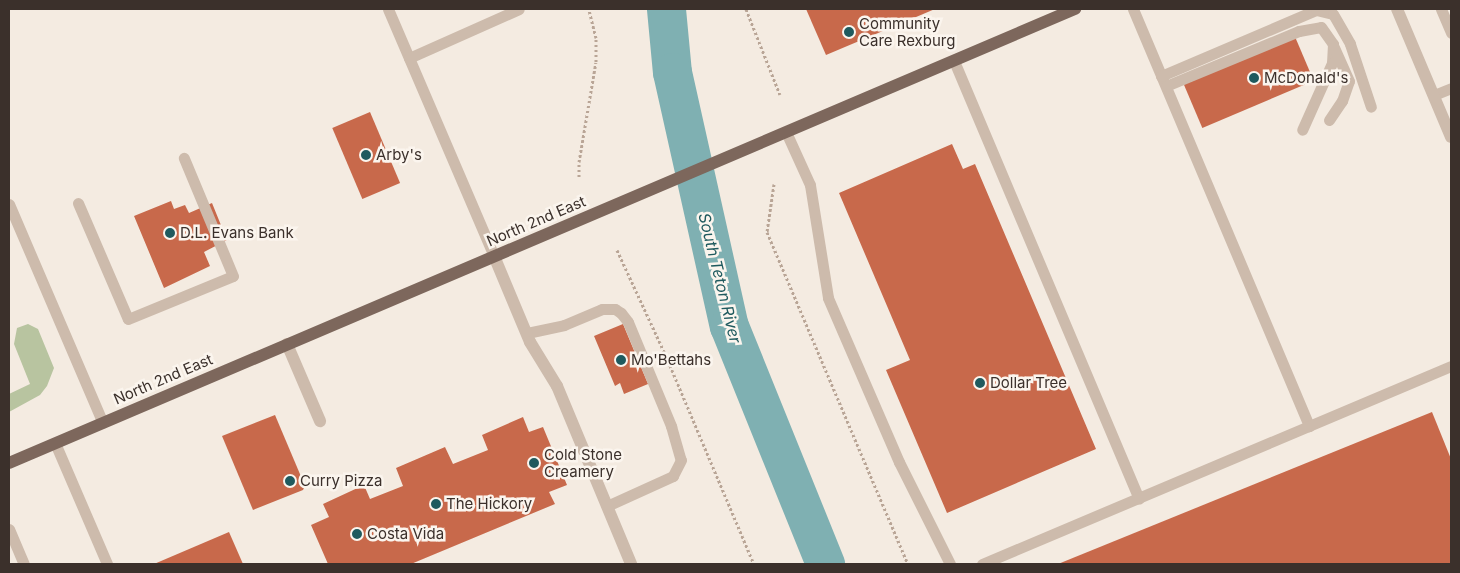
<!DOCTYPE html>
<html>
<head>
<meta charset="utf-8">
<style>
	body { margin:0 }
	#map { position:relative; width:1460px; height:573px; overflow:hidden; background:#f4ebe1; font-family:Inter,sans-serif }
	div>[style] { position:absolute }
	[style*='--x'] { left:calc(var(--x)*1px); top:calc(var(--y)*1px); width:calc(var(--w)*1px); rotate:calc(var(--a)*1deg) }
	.green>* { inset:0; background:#b8c4a0 }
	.river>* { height:39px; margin:-19.5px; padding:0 19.5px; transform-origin:19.5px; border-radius:19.5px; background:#7fb0b2 }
	.building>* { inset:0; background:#c8694b; transform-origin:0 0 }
	.path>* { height:3px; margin-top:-1.5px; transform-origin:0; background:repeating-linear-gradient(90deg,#b9a596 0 2.5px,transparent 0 5px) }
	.service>* { height:11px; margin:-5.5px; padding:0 5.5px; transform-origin:5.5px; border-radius:5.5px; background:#cdbbac }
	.minor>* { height:12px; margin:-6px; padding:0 6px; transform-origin:6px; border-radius:6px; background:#cdbbac }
	.primary>* { height:12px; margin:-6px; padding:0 6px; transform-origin:6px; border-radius:6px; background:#7d675c }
	.dots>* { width:14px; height:14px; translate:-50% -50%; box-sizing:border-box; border:2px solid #fbf5ee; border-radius:50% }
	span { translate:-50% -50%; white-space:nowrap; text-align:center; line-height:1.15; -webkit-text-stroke:5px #fbf5ee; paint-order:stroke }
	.poi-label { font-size:15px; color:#3b302b }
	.left { translate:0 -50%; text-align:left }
	.street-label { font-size:15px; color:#3b302b }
	.water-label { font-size:16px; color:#1f5a5e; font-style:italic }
	.frame { position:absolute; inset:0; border:10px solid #3b302b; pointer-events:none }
</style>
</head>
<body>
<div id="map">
	<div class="green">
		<i style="clip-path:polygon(28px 324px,38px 329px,54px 368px,47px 386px,40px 395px,9px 412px,9px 394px,30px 384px,14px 344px,17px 328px)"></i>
	</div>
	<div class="river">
		<i style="--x:666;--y:9;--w:63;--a:84.6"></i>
		<i style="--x:672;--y:72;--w:260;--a:77.4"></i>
		<i style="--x:729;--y:326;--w:257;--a:68"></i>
	</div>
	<div class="building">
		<i style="clip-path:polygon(806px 9px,935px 9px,826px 55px)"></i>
		<i style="left:1293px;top:32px;width:53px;height:121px;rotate:67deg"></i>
		<i style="left:370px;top:112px;width:77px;height:41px;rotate:67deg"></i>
		<i style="clip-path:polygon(952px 144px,963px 169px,975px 164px,1096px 449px,947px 513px,886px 370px,910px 360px,839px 193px)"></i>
		<i style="clip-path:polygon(171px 201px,174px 209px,185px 205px,189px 213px,212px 203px,227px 240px,204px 252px,210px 266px,164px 288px,134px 216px)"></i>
		<i style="clip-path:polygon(623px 324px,648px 384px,624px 394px,620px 383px,615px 386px,594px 336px)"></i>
		<i style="clip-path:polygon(1432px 412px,1451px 459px,1451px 564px,1058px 564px)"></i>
		<i style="clip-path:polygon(275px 415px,305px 486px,303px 490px,253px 510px,222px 436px)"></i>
		<i style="clip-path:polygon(523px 417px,529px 432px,543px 427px,567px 485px,549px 492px,555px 504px,411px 564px,328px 564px,311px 525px,329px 517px,323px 504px,364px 485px,370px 499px,403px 486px,396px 468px,445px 447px,453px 464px,488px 450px,482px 435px)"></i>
		<i style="clip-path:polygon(229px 532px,243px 564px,154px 564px)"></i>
	</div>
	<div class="path">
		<i style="--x:746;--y:9;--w:92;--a:68.4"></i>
		<i style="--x:579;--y:177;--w:15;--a:-90"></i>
		<i style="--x:579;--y:162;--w:101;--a:-80.4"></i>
		<i style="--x:596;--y:62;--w:24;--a:-90"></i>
		<i style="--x:596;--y:38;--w:30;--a:-104"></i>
		<i style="--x:774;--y:184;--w:49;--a:98.3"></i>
		<i style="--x:767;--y:232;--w:361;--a:67"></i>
		<i style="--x:617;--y:250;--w:117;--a:65.2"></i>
		<i style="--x:666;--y:356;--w:226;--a:67.1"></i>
	</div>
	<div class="service">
		<i style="--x:388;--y:9;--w:269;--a:66.8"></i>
		<i style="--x:1133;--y:9;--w:453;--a:67.1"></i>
		<i style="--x:1441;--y:9;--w:26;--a:67"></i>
		<i style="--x:409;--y:58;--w:120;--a:-24"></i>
		<i style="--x:954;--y:61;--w:475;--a:67.1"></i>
		<i style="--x:1161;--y:76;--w:168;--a:-23.1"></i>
		<i style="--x:1316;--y:10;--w:17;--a:13"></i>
		<i style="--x:1333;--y:14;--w:34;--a:60"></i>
		<i style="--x:1350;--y:44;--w:66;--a:71.6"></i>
		<i style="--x:1166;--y:86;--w:144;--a:-22.5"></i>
		<i style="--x:1299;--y:31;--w:22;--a:-10"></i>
		<i style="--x:1321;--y:27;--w:21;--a:55"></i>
		<i style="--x:1333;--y:44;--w:19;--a:93"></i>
		<i style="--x:1332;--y:63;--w:73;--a:114.1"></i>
		<i style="--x:1434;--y:95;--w:18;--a:-22"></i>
		<i style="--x:1329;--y:120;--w:23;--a:-56"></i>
		<i style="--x:1342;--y:101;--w:21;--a:-71"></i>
		<i style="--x:1349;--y:81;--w:37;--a:-114"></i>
		<i style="--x:786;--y:132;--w:58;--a:65.6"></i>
		<i style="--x:810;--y:185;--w:114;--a:80.9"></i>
		<i style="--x:828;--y:298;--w:179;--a:66.6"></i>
		<i style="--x:899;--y:462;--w:114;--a:63.4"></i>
		<i style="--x:78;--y:203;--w:126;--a:66.7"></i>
		<i style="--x:128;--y:319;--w:113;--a:-22.3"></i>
		<i style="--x:233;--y:276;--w:128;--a:-112.6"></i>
		<i style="--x:9;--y:204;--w:238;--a:66.8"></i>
		<i style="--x:527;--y:333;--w:38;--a:-12"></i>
		<i style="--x:564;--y:325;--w:41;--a:-22.8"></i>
		<i style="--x:602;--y:309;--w:13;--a:0"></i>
		<i style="--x:615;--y:309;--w:7;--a:34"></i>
		<i style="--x:621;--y:313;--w:11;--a:52"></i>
		<i style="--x:628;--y:322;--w:113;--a:67.5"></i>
		<i style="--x:671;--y:426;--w:35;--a:74"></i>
		<i style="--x:681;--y:460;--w:18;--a:117"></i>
		<i style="--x:673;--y:476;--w:72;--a:155.6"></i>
		<i style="--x:55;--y:443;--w:132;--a:66.7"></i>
		<i style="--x:9;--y:529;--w:38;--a:67"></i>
		<i style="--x:982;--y:564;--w:509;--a:-22.89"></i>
	</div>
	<div class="minor">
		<i style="--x:1397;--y:9;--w:139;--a:67.1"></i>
		<i style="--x:494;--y:256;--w:93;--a:67.3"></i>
		<i style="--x:530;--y:342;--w:52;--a:58.5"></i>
		<i style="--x:557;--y:386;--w:193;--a:67.4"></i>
		<i style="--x:287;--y:344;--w:84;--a:66.8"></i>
	</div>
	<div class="primary">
		<i style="--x:9;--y:463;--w:1159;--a:-23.07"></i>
	</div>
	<div class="dots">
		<i style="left:849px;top:32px;background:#1f5a5e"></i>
		<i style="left:1254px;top:78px;background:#1f5a5e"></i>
		<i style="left:366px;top:155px;background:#1f5a5e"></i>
		<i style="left:170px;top:233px;background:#1f5a5e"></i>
		<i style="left:621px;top:360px;background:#1f5a5e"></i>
		<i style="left:980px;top:383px;background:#1f5a5e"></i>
		<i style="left:534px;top:463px;background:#1f5a5e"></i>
		<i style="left:290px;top:481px;background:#1f5a5e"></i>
		<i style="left:436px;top:504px;background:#1f5a5e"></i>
		<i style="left:357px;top:534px;background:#1f5a5e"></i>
	</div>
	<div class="poi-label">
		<span class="left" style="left:859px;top:32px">Community<br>Care Rexburg</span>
		<span class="left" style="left:1264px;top:78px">McDonald's</span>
		<span class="left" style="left:376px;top:155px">Arby's</span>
		<span class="left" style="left:180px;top:233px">D.L. Evans Bank</span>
		<span class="left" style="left:631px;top:360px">Mo'Bettahs</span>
		<span class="left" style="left:990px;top:383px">Dollar Tree</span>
		<span class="left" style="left:544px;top:463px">Cold Stone<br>Creamery</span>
		<span class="left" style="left:300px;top:481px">Curry Pizza</span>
		<span class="left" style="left:446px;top:504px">The Hickory</span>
		<span class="left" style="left:367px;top:534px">Costa Vida</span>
	</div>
	<div class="street-label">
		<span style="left:536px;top:221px;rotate:-23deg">North 2nd East</span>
		<span style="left:163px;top:379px;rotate:-23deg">North 2nd East</span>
	</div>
	<div class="water-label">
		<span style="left:720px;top:278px;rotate:76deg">South Teton River</span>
	</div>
	<div class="frame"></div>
</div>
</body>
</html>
